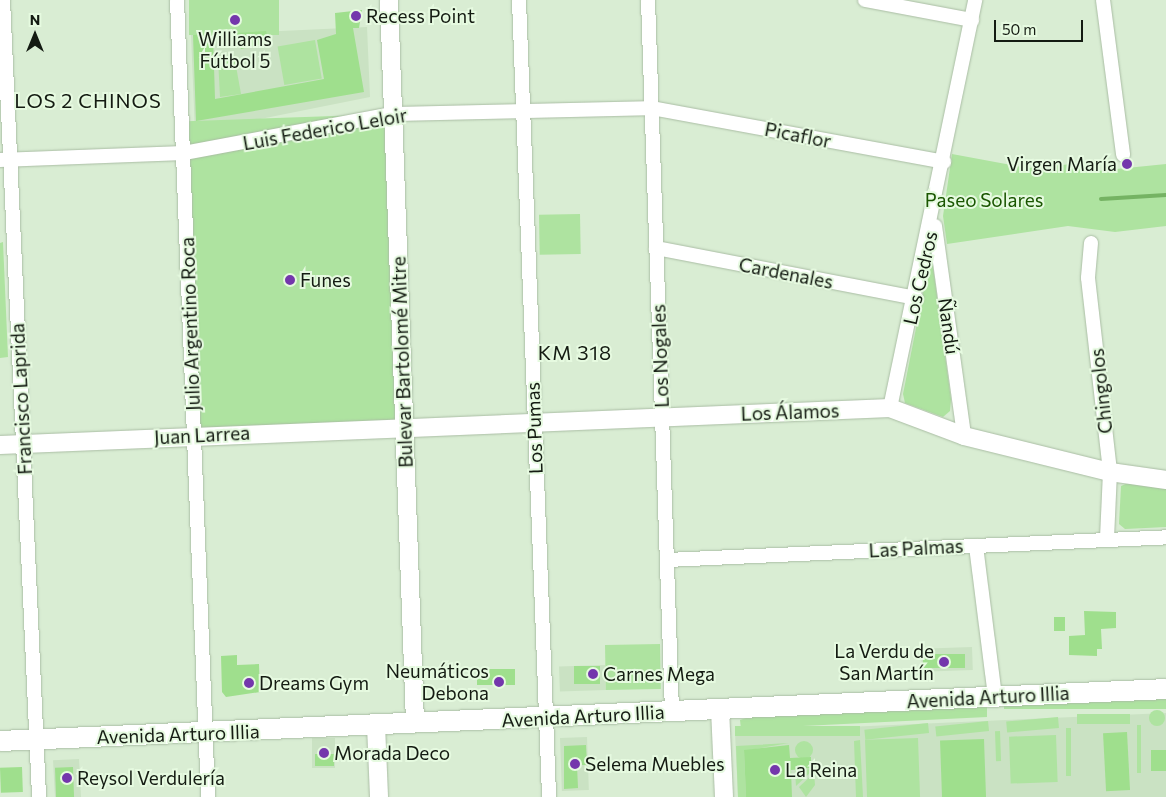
<!DOCTYPE html>
<html>
<head>
<meta charset="utf-8">
<style>
	body { margin:0 }
	#map { position:relative; width:1166px; height:797px; overflow:hidden; background:#d9edd3; font-family:Commissioner,sans-serif }
	div>[style] { position:absolute }
	[style*='--x'] { left:calc(var(--x)*1px); top:calc(var(--y)*1px); width:calc(var(--w)*1px); rotate:calc(var(--a)*1deg) }
	.built>* { inset:0; background:#cae2c3; transform-origin:0 0 }
	.green>* { inset:0; background:#aee3a0; transform-origin:0 0 }
	.round { border-radius:50% }
	.stream>* { height:4px; margin:-2px; padding:0 2px; transform-origin:2px; border-radius:2px; background:#75b363 }
	.building>* { inset:0; background:#9fdf8d; transform-origin:0 0 }
	.roads { filter:drop-shadow(0 0 1px #aabda4) drop-shadow(0 0 1px #aabda4) }
	.minor>* { height:14px; margin:-7px; padding:0 7px; transform-origin:7px; border-radius:7px; background:#fff }
	.tertiary>* { height:18px; margin:-9px; padding:0 9px; transform-origin:9px; border-radius:9px; background:#fff }
	.secondary>* { height:20px; margin:-10px; padding:0 10px; transform-origin:10px; border-radius:10px; background:#fff }
	.dots>* { width:14px; height:14px; translate:-50% -50%; box-sizing:border-box; border:2px solid #e6fae0; border-radius:50% }
	span { translate:-50% -50%; white-space:nowrap; text-align:center; line-height:1.15; -webkit-text-stroke:4px #e6fae0; paint-order:stroke }
	.poi-label { font-size:19px; color:#141b12 }
	.left { translate:0 -50%; text-align:left }
	.right { translate:-100% -50%; text-align:right }
	.street-label { font-size:19px; color:#141b12 }
	.park-label { font-size:19px; color:#1a5600 }
	.neighbourhood-label { font-size:20px; color:#141b12; letter-spacing:1px }
	.north { position:absolute; left:10px; top:10px; width:50px; height:50px; -webkit-text-stroke:4px #e6fae0; paint-order:stroke; rotate:0deg; font-size:14px; font-weight:700; line-height:20px; text-align:center; color:#141b12 }
	.north::after { content:''; display:block; margin:auto; width:18px; height:22px; background:#141b12; clip-path:polygon(50% 0,100% 100%,50% 72%,0 100%) }
	.scale { position:absolute; left:994px; top:20px; width:89px; height:22px; box-sizing:border-box; border:2px solid #141b12; border-top:0; padding-left:6px; font-size:15px; line-height:18px; white-space:nowrap; color:#141b12; -webkit-text-stroke:4px #e6fae0; paint-order:stroke }
</style>
</head>
<body>
<div id="map">
	<div class="built">
		<i style="clip-path:polygon(367px 27px,370px 97px,195px 132px,191px 35px)"></i>
		<i style="left:972px;top:647px;width:23px;height:51px;rotate:88deg"></i>
		<i style="left:605px;top:665px;width:25px;height:46px;rotate:88deg"></i>
		<i style="clip-path:polygon(1166px 713px,1166px 797px,738px 797px,735px 732px)"></i>
		<i style="left:587px;top:737px;width:53px;height:27px;rotate:88deg"></i>
		<i style="left:312px;top:738px;width:23px;height:30px"></i>
		<i style="left:79px;top:759px;width:38px;height:26px;rotate:87deg"></i>
	</div>
	<div class="green">
		<i style="left:189px;top:0;width:90px;height:35px"></i>
		<i style="left:315px;top:40px;width:39px;height:38px;rotate:80deg"></i>
		<i style="clip-path:polygon(234px 55px,241px 94px,220px 97px,218px 58px)"></i>
		<i style="left:392px;top:114px;width:313px;height:212px;rotate:88deg"></i>
		<i style="clip-path:polygon(952px 154px,1027px 168px,1096px 162px,1097px 171px,1166px 164px,1166px 226px,1115px 232px,1068px 226px,947px 244px,943px 216px)"></i>
		<i style="left:580px;top:214px;width:40px;height:41px;rotate:89deg"></i>
		<i style="clip-path:polygon(3px 242px,8px 357px,0 358px,0 243px)"></i>
		<i style="clip-path:polygon(931px 252px,951px 399px,950px 411px,943px 417px,905px 403px,903px 394px)"></i>
		<i style="clip-path:polygon(1128px 483px,1166px 489px,1166px 527px,1125px 529px,1119px 524px,1121px 486px)"></i>
		<i style="left:660px;top:644px;width:45px;height:55px;rotate:89deg"></i>
		<i style="left:1166px;top:696px;width:13px;height:162px;rotate:90deg"></i>
		<i style="clip-path:polygon(987px 704px,987px 717px,741px 729px,740px 720px,755px 715px)"></i>
		<i class="round" style="left:1149px;top:710px;width:16px;height:16px"></i>
		<i style="left:1130px;top:714px;width:10px;height:53px;rotate:90deg"></i>
		<i style="left:1058px;top:717px;width:11px;height:52px;rotate:85deg"></i>
		<i style="left:988px;top:721px;width:10px;height:53px;rotate:84deg"></i>
		<i style="left:928px;top:723px;width:10px;height:64px;rotate:84deg"></i>
		<i style="left:1137px;top:725px;width:4px;height:48px"></i>
		<i style="left:860px;top:726px;width:10px;height:125px;rotate:90deg"></i>
		<i style="left:1066px;top:728px;width:5px;height:48px"></i>
		<i style="left:1000px;top:731px;width:30px;height:5px;rotate:88deg"></i>
		<i style="left:1056px;top:735px;width:47px;height:47px;rotate:88deg"></i>
		<i style="left:918px;top:738px;width:59px;height:53px;rotate:88deg"></i>
		<i style="clip-path:polygon(860px 740px,863px 797px,856px 797px,854px 741px)"></i>
		<i class="round" style="left:795px;top:741px;width:18px;height:18px"></i>
		<i style="clip-path:polygon(789px 743px,744px 751px,746px 797px,738px 797px,736px 746px)"></i>
		<i style="clip-path:polygon(814px 769px,796px 786px,795px 770px)"></i>
		<i style="clip-path:polygon(814px 773px,815px 785px,806px 797px,799px 787px)"></i>
	</div>
	<div class="stream">
		<i style="--x:1101;--y:199;--w:65;--a:-3.5"></i>
	</div>
	<div class="building">
		<i style="clip-path:polygon(362px 10px,359px 28px,353px 28px,364px 92px,196px 121px,193px 35px,213px 34px,215px 99px,324px 79px,317px 40px,336px 34px,335px 13px)"></i>
		<i style="clip-path:polygon(266px 31px,269px 42px,241px 49px,237px 33px)"></i>
		<i style="clip-path:polygon(1084px 611px,1116px 612px,1116px 628px,1101px 629px,1102px 649px,1097px 649px,1097px 656px,1069px 655px,1069px 636px,1085px 635px)"></i>
		<i style="left:1054px;top:617px;width:11px;height:14px"></i>
		<i style="left:965px;top:654px;width:14px;height:42px;rotate:90deg"></i>
		<i style="clip-path:polygon(237px 655px,237px 665px,259px 664px,260px 692px,226px 697px,222px 692px,221px 656px)"></i>
		<i style="left:600px;top:666px;width:18px;height:26px;rotate:90deg"></i>
		<i style="left:515px;top:669px;width:16px;height:38px;rotate:90deg"></i>
		<i style="left:1127px;top:732px;width:58px;height:24px;rotate:87deg"></i>
		<i style="left:984px;top:739px;width:58px;height:44px;rotate:88deg"></i>
		<i style="clip-path:polygon(586px 745px,587px 765px,577px 765px,578px 788px,564px 789px,564px 746px)"></i>
		<i style="clip-path:polygon(789px 745px,790px 758px,811px 757px,811px 768px,791px 770px,792px 797px,746px 797px,744px 750px)"></i>
		<i style="left:1166px;top:750px;width:21px;height:15px;rotate:90deg"></i>
		<i style="left:315px;top:754px;width:19px;height:12px"></i>
		<i style="left:22px;top:767px;width:25px;height:22px;rotate:88deg"></i>
		<i style="left:73px;top:767px;width:30px;height:18px;rotate:88deg"></i>
	</div>
	<div class="roads">
		<div class="minor">
			<i style="--x:3;--y:0;--w:798;--a:87.41"></i>
			<i style="--x:177;--y:0;--w:798;--a:87.77"></i>
			<i style="--x:519;--y:0;--w:798;--a:87.84"></i>
			<i style="--x:648;--y:0;--w:711;--a:88.07"></i>
			<i style="--x:865;--y:0;--w:109;--a:10.6"></i>
			<i style="--x:1103;--y:0;--w:156;--a:82.6"></i>
			<i style="--x:0;--y:160;--w:184;--a:-2.2"></i>
			<i style="--x:184;--y:153;--w:212;--a:-10.6"></i>
			<i style="--x:392;--y:114;--w:259;--a:-1.3"></i>
			<i style="--x:651;--y:108;--w:298;--a:10.4"></i>
			<i style="--x:935;--y:226;--w:212;--a:82.1"></i>
			<i style="--x:1091;--y:243;--w:35;--a:95"></i>
			<i style="--x:1088;--y:278;--w:195;--a:83.5"></i>
			<i style="--x:1110;--y:472;--w:67;--a:92.6"></i>
			<i style="--x:656;--y:248;--w:265;--a:10.9"></i>
			<i style="--x:890;--y:408;--w:417;--a:-78.2"></i>
			<i style="--x:976;--y:546;--w:151;--a:82.8"></i>
			<i style="--x:667;--y:560;--w:500;--a:-2.6"></i>
		</div>
		<div class="tertiary">
			<i style="--x:389;--y:0;--w:723;--a:87.94"></i>
			<i style="--x:0;--y:445;--w:891;--a:-2.38"></i>
			<i style="--x:890;--y:408;--w:79;--a:20.7"></i>
			<i style="--x:964;--y:436;--w:150;--a:13.9"></i>
			<i style="--x:1110;--y:472;--w:57;--a:8.1"></i>
			<i style="--x:720;--y:709;--w:88;--a:87.4"></i>
			<i style="--x:376;--y:725;--w:72;--a:87.6"></i>
		</div>
		<div class="secondary">
			<i style="--x:0;--y:741;--w:1167;--a:-2.55"></i>
		</div>
	</div>
	<div class="dots">
		<i style="left:356px;top:16px;background:#7437ac"></i>
		<i style="left:235px;top:20px;background:#7437ac"></i>
		<i style="left:1127px;top:164px;background:#7437ac"></i>
		<i style="left:290px;top:280px;background:#7437ac"></i>
		<i style="left:944px;top:662px;background:#7437ac"></i>
		<i style="left:593px;top:674px;background:#7437ac"></i>
		<i style="left:499px;top:682px;background:#7437ac"></i>
		<i style="left:249px;top:683px;background:#7437ac"></i>
		<i style="left:324px;top:753px;background:#7437ac"></i>
		<i style="left:575px;top:764px;background:#7437ac"></i>
		<i style="left:775px;top:770px;background:#7437ac"></i>
		<i style="left:67px;top:778px;background:#7437ac"></i>
	</div>
	<div class="poi-label">
		<span class="left" style="left:366px;top:16px">Recess Point</span>
		<span style="left:235px;top:50px">Williams<br>Fútbol 5</span>
		<span class="right" style="left:1117px;top:164px">Virgen María</span>
		<span class="left" style="left:300px;top:280px">Funes</span>
		<span class="right" style="left:934px;top:662px">La Verdu de<br>San Martín</span>
		<span class="right" style="left:489px;top:682px">Neumáticos<br>Debona</span>
		<span class="left" style="left:603px;top:674px">Carnes Mega</span>
		<span class="left" style="left:259px;top:683px">Dreams Gym</span>
		<span class="left" style="left:334px;top:753px">Morada Deco</span>
		<span class="left" style="left:585px;top:764px">Selema Muebles</span>
		<span class="left" style="left:785px;top:770px">La Reina</span>
		<span class="left" style="left:77px;top:778px">Reysol Verdulería</span>
	</div>
	<div class="street-label">
		<span style="left:325px;top:129px;rotate:-10deg">Luis Federico Leloir</span>
		<span style="left:798px;top:135px;rotate:11deg">Picaflor</span>
		<span style="left:786px;top:273px;rotate:11deg">Cardenales</span>
		<span style="left:920px;top:278px;rotate:-77deg">Los Cedros</span>
		<span style="left:190px;top:324px;rotate:-92deg">Julio Argentino Roca</span>
		<span style="left:949px;top:326px;rotate:82deg">Ñandú</span>
		<span style="left:660px;top:356px;rotate:-92deg">Los Nogales</span>
		<span style="left:402px;top:362px;rotate:-92deg">Bulevar Bartolomé Mitre</span>
		<span style="left:1101px;top:391px;rotate:-96deg">Chingolos</span>
		<span style="left:21px;top:399px;rotate:-93deg">Francisco Laprida</span>
		<span style="left:790px;top:412px;rotate:-2deg">Los Álamos</span>
		<span style="left:534px;top:428px;rotate:-92deg">Los Pumas</span>
		<span style="left:202px;top:435px;rotate:-3deg">Juan Larrea</span>
		<span style="left:916px;top:548px;rotate:-3deg">Las Palmas</span>
		<span style="left:988px;top:697px;rotate:-3deg">Avenida Arturo Illia</span>
		<span style="left:583px;top:716px;rotate:-3deg">Avenida Arturo Illia</span>
		<span style="left:178px;top:734px;rotate:-2deg">Avenida Arturo Illia</span>
	</div>
	<div class="park-label">
		<span style="left:984px;top:200px">Paseo Solares</span>
	</div>
	<div class="neighbourhood-label">
		<span style="left:88px;top:100px">LOS 2 CHINOS</span>
		<span style="left:575px;top:352px">KM 318</span>
	</div>
	<div class="north">N</div>
	<div class="scale">50 m</div>
</div>
</body>
</html>
